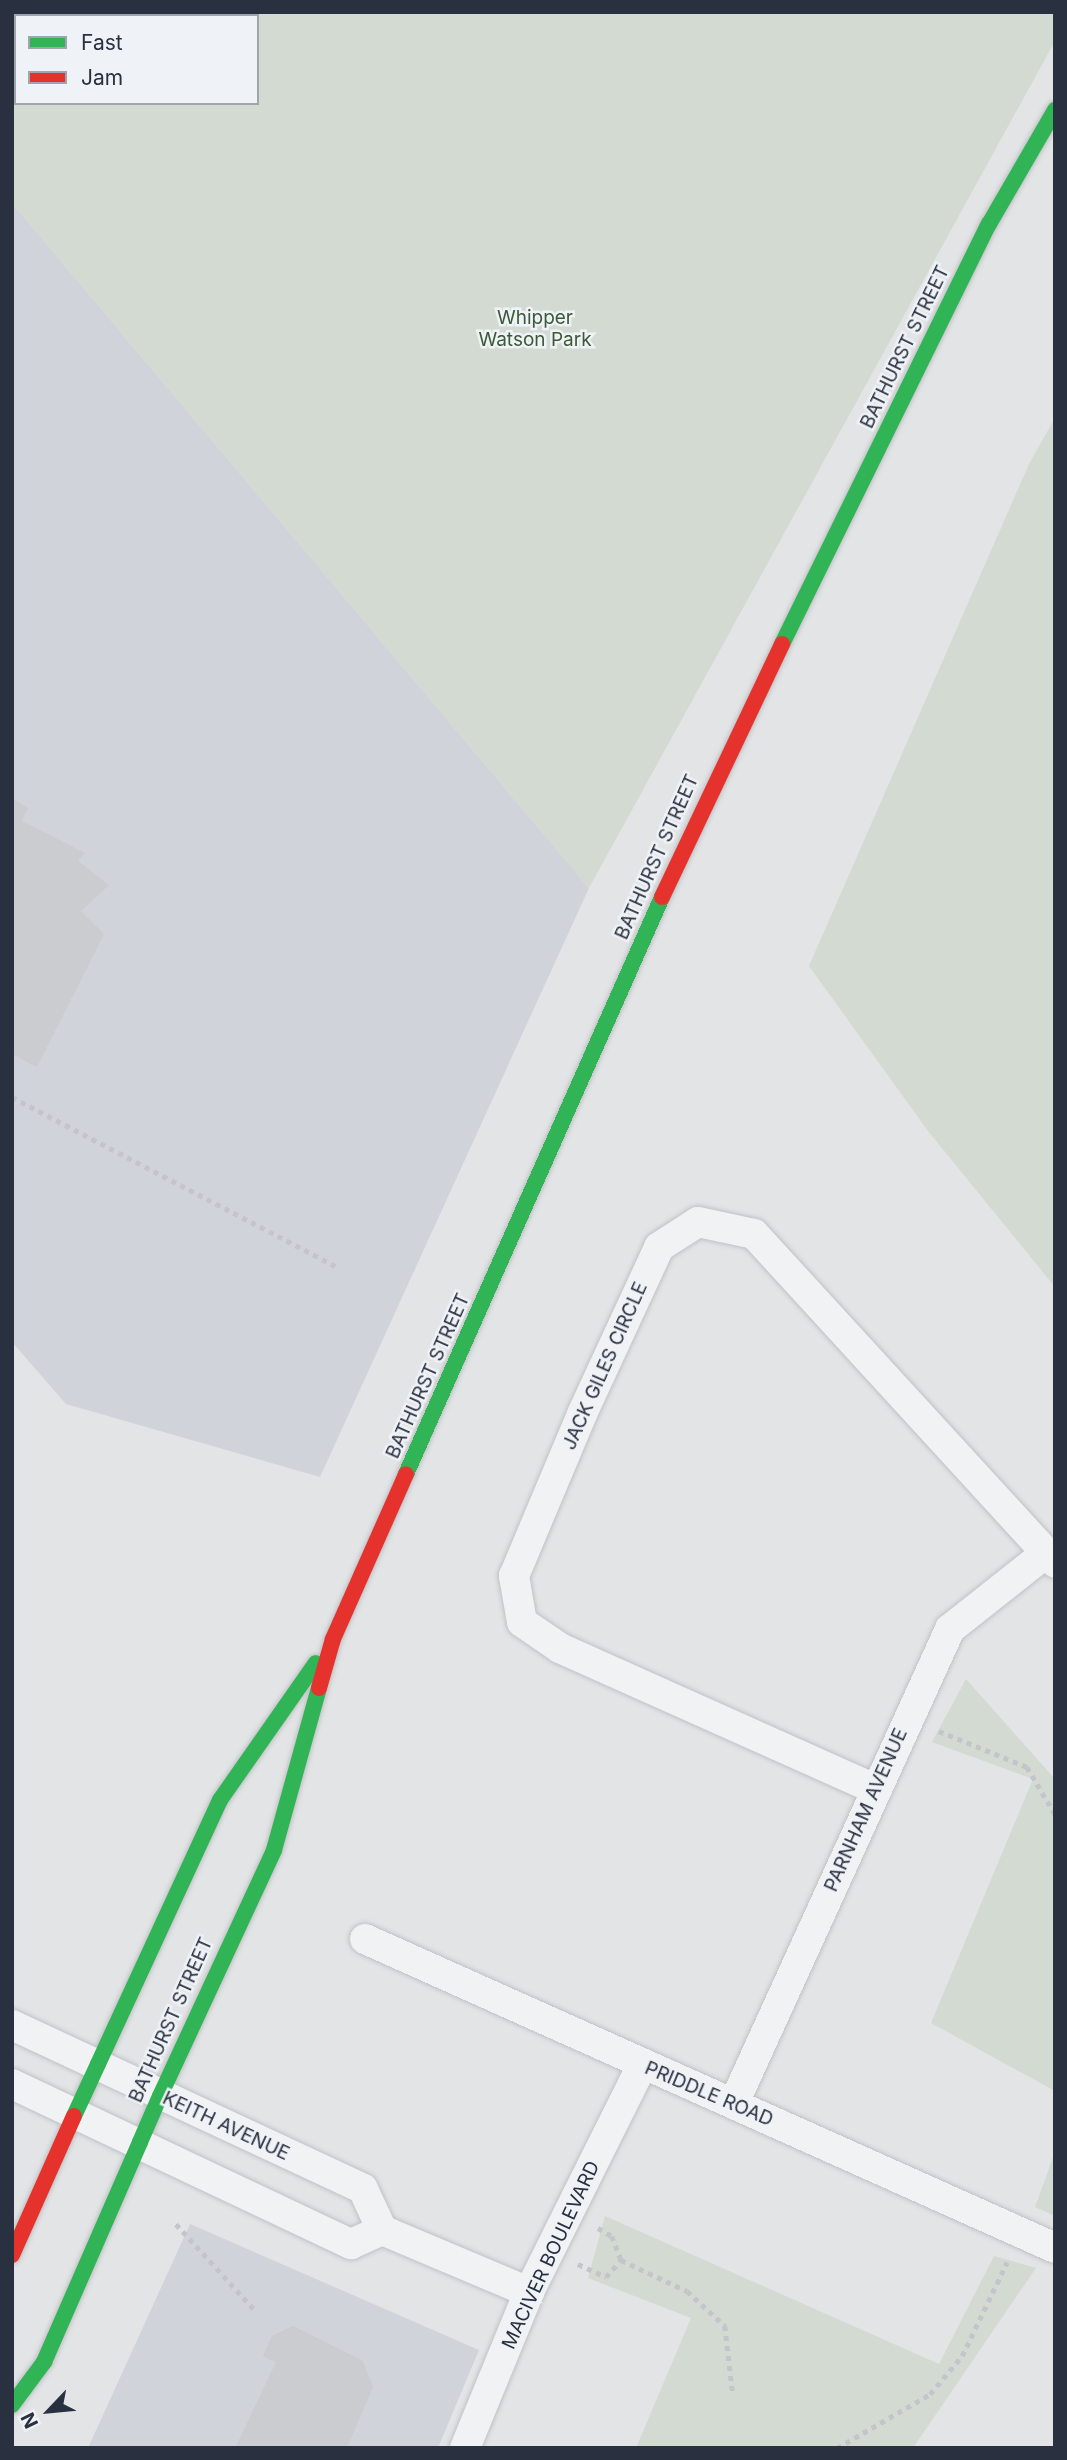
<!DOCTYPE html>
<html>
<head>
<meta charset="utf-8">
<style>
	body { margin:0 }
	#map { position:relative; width:1067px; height:2460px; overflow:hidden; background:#e2e4e6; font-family:Inter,sans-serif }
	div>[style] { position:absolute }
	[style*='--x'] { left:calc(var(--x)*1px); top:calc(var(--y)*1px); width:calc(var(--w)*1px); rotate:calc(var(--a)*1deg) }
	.built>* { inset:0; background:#d0d3d9 }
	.green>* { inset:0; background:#d2dad2 }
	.building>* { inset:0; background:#cacccf }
	.path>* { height:4.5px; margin-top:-2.25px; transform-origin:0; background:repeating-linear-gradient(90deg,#c4c5ca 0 5px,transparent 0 10px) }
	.roads { filter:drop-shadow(0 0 2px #c0c2c4) drop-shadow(0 0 2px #c0c2c4) }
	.street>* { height:30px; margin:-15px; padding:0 15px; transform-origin:15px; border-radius:15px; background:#f1f2f4 }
	.fast>* { height:16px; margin:-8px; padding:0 8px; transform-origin:8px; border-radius:8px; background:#30b455 }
	.jam>* { height:16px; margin:-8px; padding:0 8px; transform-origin:8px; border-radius:8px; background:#e5322d }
	span { translate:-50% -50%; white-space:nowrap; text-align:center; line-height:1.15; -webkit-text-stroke:5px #eff2f6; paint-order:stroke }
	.park-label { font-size:19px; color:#3c5a37 }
	.street-label { font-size:19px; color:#29303f }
	.frame { position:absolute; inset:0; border:14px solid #29303f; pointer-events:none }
	.legend { position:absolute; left:14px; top:14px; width:245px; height:91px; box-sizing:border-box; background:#eff2f6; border:2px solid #a0a4ad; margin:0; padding:9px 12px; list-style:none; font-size:21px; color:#29303f }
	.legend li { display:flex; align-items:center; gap:14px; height:35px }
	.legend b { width:35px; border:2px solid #a0a4ad }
	.north { position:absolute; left:14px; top:2376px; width:70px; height:70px; -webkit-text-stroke:5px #eff2f6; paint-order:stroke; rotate:244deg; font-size:19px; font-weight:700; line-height:28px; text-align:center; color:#29303f }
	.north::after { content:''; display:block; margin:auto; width:24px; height:32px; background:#29303f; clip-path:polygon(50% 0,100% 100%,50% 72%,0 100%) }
</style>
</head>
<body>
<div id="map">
	<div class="built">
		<i style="clip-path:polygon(12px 203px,589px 888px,320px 1477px,66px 1404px,12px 1342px)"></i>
		<i style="clip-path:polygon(190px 2224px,479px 2350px,438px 2448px,88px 2448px)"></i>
	</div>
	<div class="green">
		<i style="clip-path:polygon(evenodd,12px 12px,1055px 12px,1055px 41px,589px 888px,12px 203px,12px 12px,16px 16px,257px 16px,257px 103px,16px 103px,16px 16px)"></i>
		<i style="clip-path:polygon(1055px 418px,1055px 1287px,928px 1131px,809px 966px,1029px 464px)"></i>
		<i style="clip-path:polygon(966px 1679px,1055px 1779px,1055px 2091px,931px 2023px,1033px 1779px,932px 1742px)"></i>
		<i style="clip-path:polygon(1055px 2152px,1055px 2216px,1035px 2207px)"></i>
		<i style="clip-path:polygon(605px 2216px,939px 2364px,994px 2256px,1036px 2268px,913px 2448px,636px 2448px,691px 2318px,588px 2278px)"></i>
	</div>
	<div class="building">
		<i style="clip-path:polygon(12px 798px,28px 808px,22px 821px,85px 853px,78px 861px,109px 885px,81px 911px,104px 934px,37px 1067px,12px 1054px)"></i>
		<i style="clip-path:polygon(293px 2326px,363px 2361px,373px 2387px,347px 2448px,235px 2448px,276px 2362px,263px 2356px,272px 2336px)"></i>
	</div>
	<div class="path">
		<i style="--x:12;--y:1097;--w:369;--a:27.6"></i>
		<i style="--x:939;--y:1731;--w:95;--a:22.2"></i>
		<i style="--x:1027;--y:1767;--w:55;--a:59.2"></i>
		<i style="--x:176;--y:2224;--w:115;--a:47.5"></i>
		<i style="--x:598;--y:2228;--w:16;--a:30"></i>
		<i style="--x:612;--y:2236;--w:26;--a:69"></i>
		<i style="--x:578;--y:2264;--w:31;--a:25"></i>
		<i style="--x:606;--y:2277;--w:23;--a:-49"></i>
		<i style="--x:621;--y:2260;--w:73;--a:25.2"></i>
		<i style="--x:687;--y:2291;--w:52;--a:42.6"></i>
		<i style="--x:725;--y:2326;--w:69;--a:83.4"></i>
		<i style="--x:837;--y:2448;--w:108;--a:-30.1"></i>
		<i style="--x:930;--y:2394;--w:50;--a:-49.9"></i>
		<i style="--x:962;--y:2356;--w:104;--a:-64.4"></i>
	</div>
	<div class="roads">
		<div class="street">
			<i style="--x:875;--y:1789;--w:345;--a:-155.9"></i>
			<i style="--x:560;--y:1648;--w:46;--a:-145.6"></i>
			<i style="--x:522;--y:1622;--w:47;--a:-99.9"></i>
			<i style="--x:514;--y:1576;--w:176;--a:-67.2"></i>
			<i style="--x:582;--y:1414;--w:184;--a:-65.2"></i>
			<i style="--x:659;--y:1247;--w:46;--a:-32.7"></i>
			<i style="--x:698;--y:1222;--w:57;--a:12.1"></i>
			<i style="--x:754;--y:1234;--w:446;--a:47.5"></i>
			<i style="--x:365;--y:1939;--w:756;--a:24.12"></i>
			<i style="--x:12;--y:2025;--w:387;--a:25"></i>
			<i style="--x:363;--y:2189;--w:45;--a:65.1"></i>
			<i style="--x:382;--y:2230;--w:160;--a:22.9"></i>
			<i style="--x:12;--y:2084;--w:375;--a:25.3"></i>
			<i style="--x:351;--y:2244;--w:34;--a:-24"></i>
			<i style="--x:734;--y:2103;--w:521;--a:-65.5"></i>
			<i style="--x:950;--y:1629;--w:122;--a:-38.4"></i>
			<i style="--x:465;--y:2448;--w:169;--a:-67.7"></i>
			<i style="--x:529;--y:2292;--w:254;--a:-63.5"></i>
		</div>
		<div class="fast">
			<i style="--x:782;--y:644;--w:468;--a:-63.8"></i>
			<i style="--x:989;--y:224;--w:132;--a:-59.9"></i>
			<i style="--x:406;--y:1474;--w:631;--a:-66.07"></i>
			<i style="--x:98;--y:2064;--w:291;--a:-65.2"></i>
			<i style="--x:220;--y:1800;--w:167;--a:-55"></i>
			<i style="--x:160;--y:2096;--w:271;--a:-65.1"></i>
			<i style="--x:274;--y:1850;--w:168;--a:-74.5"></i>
			<i style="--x:74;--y:2116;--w:57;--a:-65.2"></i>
			<i style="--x:140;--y:2142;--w:50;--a:-66.5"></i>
			<i style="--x:12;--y:2405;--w:54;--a:-53.3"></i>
			<i style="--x:44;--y:2362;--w:240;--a:-66.4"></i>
		</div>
		<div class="jam">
			<i style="--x:662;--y:897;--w:280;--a:-64.6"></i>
			<i style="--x:319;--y:1688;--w:51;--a:-74.1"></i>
			<i style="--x:333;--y:1639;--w:180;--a:-66.1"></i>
			<i style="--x:12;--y:2255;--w:152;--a:-66"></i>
		</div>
	</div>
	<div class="park-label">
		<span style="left:535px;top:329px">Whipper<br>Watson Park</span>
	</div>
	<div class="street-label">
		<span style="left:905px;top:347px;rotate:-64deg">BATHURST STREET</span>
		<span style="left:657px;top:857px;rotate:-66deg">BATHURST STREET</span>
		<span style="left:605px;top:1366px;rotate:-66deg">JACK GILES CIRCLE</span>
		<span style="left:428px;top:1376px;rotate:-66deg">BATHURST STREET</span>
		<span style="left:866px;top:1810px;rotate:-66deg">PARNHAM AVENUE</span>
		<span style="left:171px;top:2020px;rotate:-66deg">BATHURST STREET</span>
		<span style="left:709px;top:2094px;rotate:23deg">PRIDDLE ROAD</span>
		<span style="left:226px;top:2126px;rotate:25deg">KEITH AVENUE</span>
		<span style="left:551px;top:2255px;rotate:-65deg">MACIVER BOULEVARD</span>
	</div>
	<div class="frame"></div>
	<ul class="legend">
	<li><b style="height:9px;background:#30b455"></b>Fast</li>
	<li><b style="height:9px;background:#e5322d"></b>Jam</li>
	</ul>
	<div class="north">N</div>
</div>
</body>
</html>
